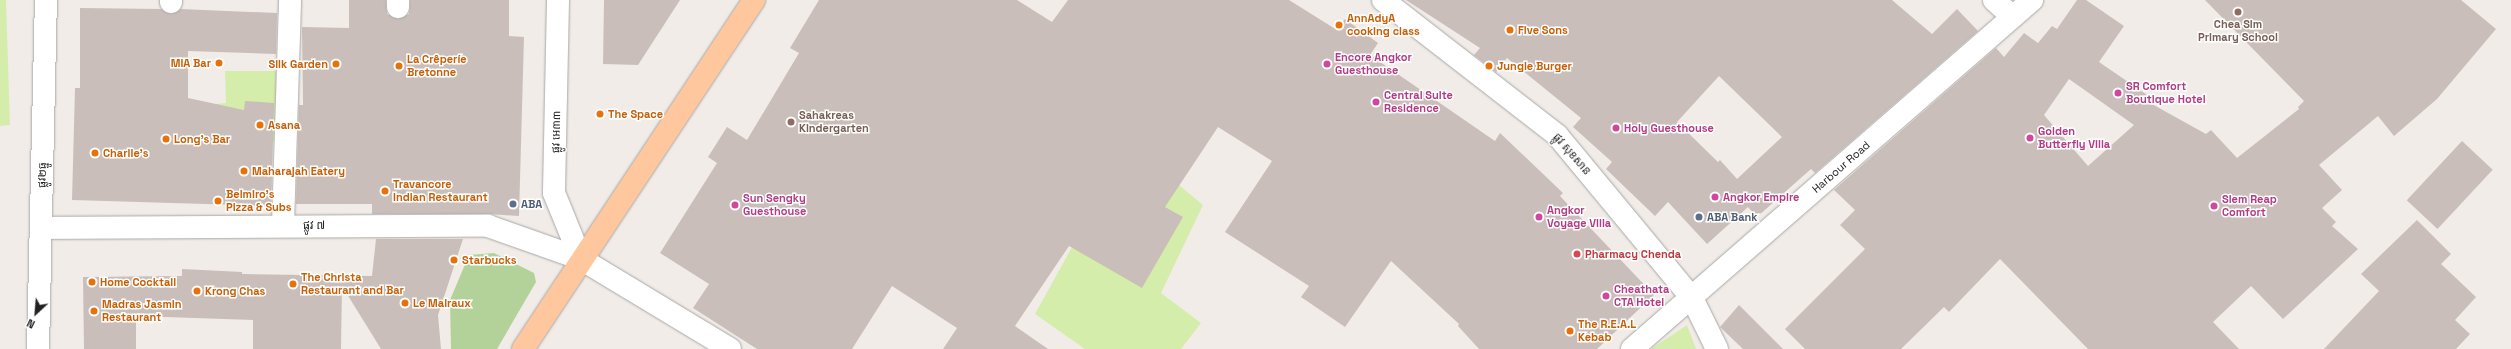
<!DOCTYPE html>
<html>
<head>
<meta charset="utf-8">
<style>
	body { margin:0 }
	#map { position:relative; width:2511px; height:349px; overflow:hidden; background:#f1ece7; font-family:"Space Grotesk","Noto Sans Khmer",sans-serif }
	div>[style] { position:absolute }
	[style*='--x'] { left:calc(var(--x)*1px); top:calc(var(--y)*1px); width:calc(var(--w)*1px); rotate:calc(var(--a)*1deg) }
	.grass>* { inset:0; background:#d5edab }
	.forest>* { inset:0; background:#b2d29a }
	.building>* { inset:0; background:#cabeba; transform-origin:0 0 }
	.roads { filter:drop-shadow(0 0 1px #a8a8a8) drop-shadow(0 0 1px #a8a8a8) }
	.minor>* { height:22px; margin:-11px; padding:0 11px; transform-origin:11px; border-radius:11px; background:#fff }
	.major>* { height:22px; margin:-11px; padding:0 11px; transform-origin:11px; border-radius:11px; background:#ffc79e }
	.dots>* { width:11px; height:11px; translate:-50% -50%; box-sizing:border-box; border:2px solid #fff; border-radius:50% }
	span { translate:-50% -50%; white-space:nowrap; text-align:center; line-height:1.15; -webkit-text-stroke:3px #fff; paint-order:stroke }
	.food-label { font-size:11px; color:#c56008; font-weight:700 }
	.left { translate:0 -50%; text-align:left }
	.right { translate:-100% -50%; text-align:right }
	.education-label { font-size:11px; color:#785e54; font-weight:700 }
	.hotel-label { font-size:11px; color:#b23c85; font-weight:700 }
	.street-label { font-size:11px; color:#212121 }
	.service-label { font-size:11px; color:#4e5e75; font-weight:700 }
	.health-label { font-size:11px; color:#be3a42; font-weight:700 }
	.north { position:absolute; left:16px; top:293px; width:40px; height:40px; -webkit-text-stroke:3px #fff; paint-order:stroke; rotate:206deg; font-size:11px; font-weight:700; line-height:16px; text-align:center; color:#212121 }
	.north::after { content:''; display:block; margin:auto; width:14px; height:18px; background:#212121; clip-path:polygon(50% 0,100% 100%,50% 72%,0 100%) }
</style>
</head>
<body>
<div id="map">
	<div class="grass">
		<i style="clip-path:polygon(0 0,6px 0,10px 125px,0 126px)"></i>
		<i style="clip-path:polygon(225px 71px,282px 71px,282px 141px,252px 142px,216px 158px,216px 104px,226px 103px)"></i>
		<i style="clip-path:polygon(1155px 165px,1203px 205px,1161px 293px,1201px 323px,1181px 349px,1085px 349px,1035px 314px,1082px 229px)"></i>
		<i style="clip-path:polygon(1687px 325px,1696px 349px,1651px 349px)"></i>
	</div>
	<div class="forest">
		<i style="clip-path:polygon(494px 253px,534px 273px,536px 282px,497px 349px,451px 349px,450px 300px,469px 255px)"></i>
	</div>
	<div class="building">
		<i style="clip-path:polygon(349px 0,386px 0,387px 14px,398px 19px,409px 14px,410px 0,509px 0,509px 36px,524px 37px,519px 216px,488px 214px,372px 214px,372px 204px,296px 204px,299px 105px,303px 105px,302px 27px,349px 28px)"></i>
		<i style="clip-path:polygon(604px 0,680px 0,638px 65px,603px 64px)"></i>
		<i style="clip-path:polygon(819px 0,1017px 0,1052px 22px,1068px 0,1289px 0,1337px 30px,1345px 19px,1378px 43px,1370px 55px,1495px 141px,1500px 133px,1563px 193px,1560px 196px,1654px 295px,1597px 349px,1479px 349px,1458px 326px,1459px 324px,1391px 261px,1345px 327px,1301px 297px,1309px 286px,1225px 232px,1272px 161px,1218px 127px,1165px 207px,1183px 217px,1142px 288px,1069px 246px,1015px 326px,1048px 349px,943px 349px,957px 328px,892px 286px,852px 349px,757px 349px,693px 308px,709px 284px,660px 253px,717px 163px,708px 157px,727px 127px,747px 140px,799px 53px,790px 48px)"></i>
		<i style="clip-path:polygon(evenodd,1406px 0,1892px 0,1932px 34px,1957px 9px,1978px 31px,1815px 173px,1811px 169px,1757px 217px,1748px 207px,1707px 244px,1668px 202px,1655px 216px,1606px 169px,1612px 162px,1573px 127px,1581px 118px,1507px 58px,1496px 72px,1474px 55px,1480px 48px,1406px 0,1719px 76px,1782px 137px,1737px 179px,1720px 160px,1718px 162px,1677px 122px,1719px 76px)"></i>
		<i style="clip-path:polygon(evenodd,2077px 0,2086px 0,2124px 26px,2099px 62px,2153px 99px,2150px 103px,2206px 134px,2211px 130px,2237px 158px,2299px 109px,2298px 107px,2304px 101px,2205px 0,2461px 0,2496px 29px,2437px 99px,2394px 136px,2378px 116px,2319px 165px,2342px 190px,2322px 208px,2336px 222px,2332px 226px,2358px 249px,2283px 319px,2251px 286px,2213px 322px,2239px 349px,2088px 349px,2000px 259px,1949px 312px,1944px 307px,1901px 349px,1805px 349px,1785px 329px,1865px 249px,1840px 225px,1855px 210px,1834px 190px,1996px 48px,2004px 57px,2024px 33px,2038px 43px,2052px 26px,2057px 29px,2077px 0,2069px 79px,2134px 125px,2088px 166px,2044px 115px,2069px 79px)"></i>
		<i style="clip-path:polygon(80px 8px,161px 9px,171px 14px,181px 9px,277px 13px,276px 54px,188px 51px,188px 98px,244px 110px,245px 101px,274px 103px,271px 206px,72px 200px,75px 88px,80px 88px)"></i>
		<i style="left:2462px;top:141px;width:42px;height:81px;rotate:43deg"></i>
		<i style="clip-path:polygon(2417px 220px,2451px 254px,2441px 264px,2476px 297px,2455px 320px,2470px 334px,2456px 349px,2324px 349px,2379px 291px,2361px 274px)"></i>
		<i style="clip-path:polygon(376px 239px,463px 239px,438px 315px,441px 349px,381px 349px,342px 286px,341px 349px,253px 349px,253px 320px,136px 316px,136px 349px,84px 349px,83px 277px,182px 276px,182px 269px,242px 272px,242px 274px,372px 276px)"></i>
		<i style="clip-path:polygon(1739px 305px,1783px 349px,1743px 349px,1720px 327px)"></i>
	</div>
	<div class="roads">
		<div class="minor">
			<i style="--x:558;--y:0;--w:193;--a:91.2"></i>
			<i style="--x:554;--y:193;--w:71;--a:67.8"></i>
			<i style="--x:1383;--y:0;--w:220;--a:37.8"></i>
			<i style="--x:1557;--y:135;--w:212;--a:50.4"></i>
			<i style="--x:1692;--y:298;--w:57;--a:63.9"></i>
			<i style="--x:1994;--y:0;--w:25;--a:42"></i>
			<i style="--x:171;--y:2;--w:2;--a:-90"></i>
			<i style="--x:398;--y:7;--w:7;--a:-90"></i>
			<i style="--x:283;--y:225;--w:225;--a:-88.2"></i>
			<i style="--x:41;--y:228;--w:447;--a:-0.3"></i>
			<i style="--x:488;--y:226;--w:99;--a:19.5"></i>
			<i style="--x:581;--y:259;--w:174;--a:31.1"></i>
			<i style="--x:38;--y:349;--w:349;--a:-88.7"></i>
			<i style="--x:1632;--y:349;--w:531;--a:-41.1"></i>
		</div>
		<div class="major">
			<i style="--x:523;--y:349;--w:419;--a:-56.5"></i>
		</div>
	</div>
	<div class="dots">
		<i style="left:2238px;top:12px;background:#8d6e63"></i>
		<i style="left:1339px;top:25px;background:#e8710a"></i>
		<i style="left:1510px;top:30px;background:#e8710a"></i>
		<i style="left:219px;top:63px;background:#e8710a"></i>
		<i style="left:336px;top:64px;background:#e8710a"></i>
		<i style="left:1327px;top:64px;background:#d1479c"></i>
		<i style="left:399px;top:66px;background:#e8710a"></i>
		<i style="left:1489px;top:66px;background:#e8710a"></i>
		<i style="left:2118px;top:93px;background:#d1479c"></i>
		<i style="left:1376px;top:102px;background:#d1479c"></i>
		<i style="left:600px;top:114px;background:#e8710a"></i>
		<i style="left:791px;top:122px;background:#8d6e63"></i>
		<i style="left:260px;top:125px;background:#e8710a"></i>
		<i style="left:1616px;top:128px;background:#d1479c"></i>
		<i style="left:2030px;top:138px;background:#d1479c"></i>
		<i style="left:166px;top:139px;background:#e8710a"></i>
		<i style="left:95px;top:153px;background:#e8710a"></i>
		<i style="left:244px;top:171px;background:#e8710a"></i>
		<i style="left:385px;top:191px;background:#e8710a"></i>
		<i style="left:1715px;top:197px;background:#d1479c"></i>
		<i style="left:218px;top:201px;background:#e8710a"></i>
		<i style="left:513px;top:204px;background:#5c6f8a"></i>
		<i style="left:735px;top:205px;background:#d1479c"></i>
		<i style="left:2214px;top:206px;background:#d1479c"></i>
		<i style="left:1539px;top:217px;background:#d1479c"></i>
		<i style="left:1699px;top:217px;background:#5c6f8a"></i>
		<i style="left:1577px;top:254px;background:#e0444e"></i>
		<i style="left:454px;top:260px;background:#e8710a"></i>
		<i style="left:92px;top:282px;background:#e8710a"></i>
		<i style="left:293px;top:284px;background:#e8710a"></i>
		<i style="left:197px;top:291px;background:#e8710a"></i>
		<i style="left:1606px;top:296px;background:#d1479c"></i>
		<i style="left:405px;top:303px;background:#e8710a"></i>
		<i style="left:94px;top:311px;background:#e8710a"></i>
		<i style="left:1570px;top:331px;background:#e8710a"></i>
	</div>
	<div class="food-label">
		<span class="left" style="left:1347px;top:25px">AnnAdyA<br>cooking class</span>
		<span class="left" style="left:1518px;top:30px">Five Sons</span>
		<span class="left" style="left:407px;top:66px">La Crêperíe<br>Bretonne</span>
		<span class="right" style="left:211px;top:63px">MIA Bar</span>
		<span class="right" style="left:328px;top:64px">Silk Garden</span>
		<span class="left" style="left:1497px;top:66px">Jungle Burger</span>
		<span class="left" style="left:608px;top:114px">The Space</span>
		<span class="left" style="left:268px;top:125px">Asana</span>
		<span class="left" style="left:174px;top:139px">Long's Bar</span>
		<span class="left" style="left:103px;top:153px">Charlie's</span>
		<span class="left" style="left:252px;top:171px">Maharajah Eatery</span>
		<span class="left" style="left:393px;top:191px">Travancore<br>Indian Restaurant</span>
		<span class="left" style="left:226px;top:201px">Belmiro's<br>Pizza &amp; Subs</span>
		<span class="left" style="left:462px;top:260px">Starbucks</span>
		<span class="left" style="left:301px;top:284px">The Christa<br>Restaurant and Bar</span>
		<span class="left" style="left:100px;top:282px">Home Cocktail</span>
		<span class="left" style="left:205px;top:291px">Krong Chas</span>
		<span class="left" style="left:413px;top:303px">Le Malraux</span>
		<span class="left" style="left:102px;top:311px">Madras Jasmin<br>Restaurant</span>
		<span class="left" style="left:1578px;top:331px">The R.E.A.L<br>Kebab</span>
	</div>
	<div class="education-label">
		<span style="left:2238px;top:31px">Chea Sim<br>Primary School</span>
		<span class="left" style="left:799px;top:122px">Sahakreas<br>Kindergarten</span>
	</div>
	<div class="hotel-label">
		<span class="left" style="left:1335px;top:64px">Encore Angkor<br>Guesthouse</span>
		<span class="left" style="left:2126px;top:93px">SR Comfort<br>Boutique Hotel</span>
		<span class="left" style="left:1384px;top:102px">Central Suite<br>Residence</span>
		<span class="left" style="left:1624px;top:128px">Holy Guesthouse</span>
		<span class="left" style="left:2038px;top:138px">Golden<br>Butterfly Villa</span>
		<span class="left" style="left:1723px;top:197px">Angkor Empire</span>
		<span class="left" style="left:743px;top:205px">Sun Sengky<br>Guesthouse</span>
		<span class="left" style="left:2222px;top:206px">Siem Reap<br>Comfort</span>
		<span class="left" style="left:1547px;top:217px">Angkor<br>Voyage Villa</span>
		<span class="left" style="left:1614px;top:296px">Cheathata<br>CTA Hotel</span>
	</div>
	<div class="street-label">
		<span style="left:556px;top:132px;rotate:-89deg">ផ្លូវ អេ៣៣</span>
		<span style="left:1572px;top:154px;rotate:49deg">ផ្លូវ សុខសាន</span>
		<span style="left:1841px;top:167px;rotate:-41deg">Harbour Road</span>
		<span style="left:42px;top:175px;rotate:-89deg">ផ្លូវ២ធ្នូ</span>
		<span style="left:314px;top:225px">ផ្លូវ ៧</span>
	</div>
	<div class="service-label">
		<span class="left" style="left:521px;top:204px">ABA</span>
		<span class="left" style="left:1707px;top:217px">ABA Bank</span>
	</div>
	<div class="health-label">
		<span class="left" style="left:1585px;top:254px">Pharmacy Chenda</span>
	</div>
	<div class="north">N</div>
</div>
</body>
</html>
